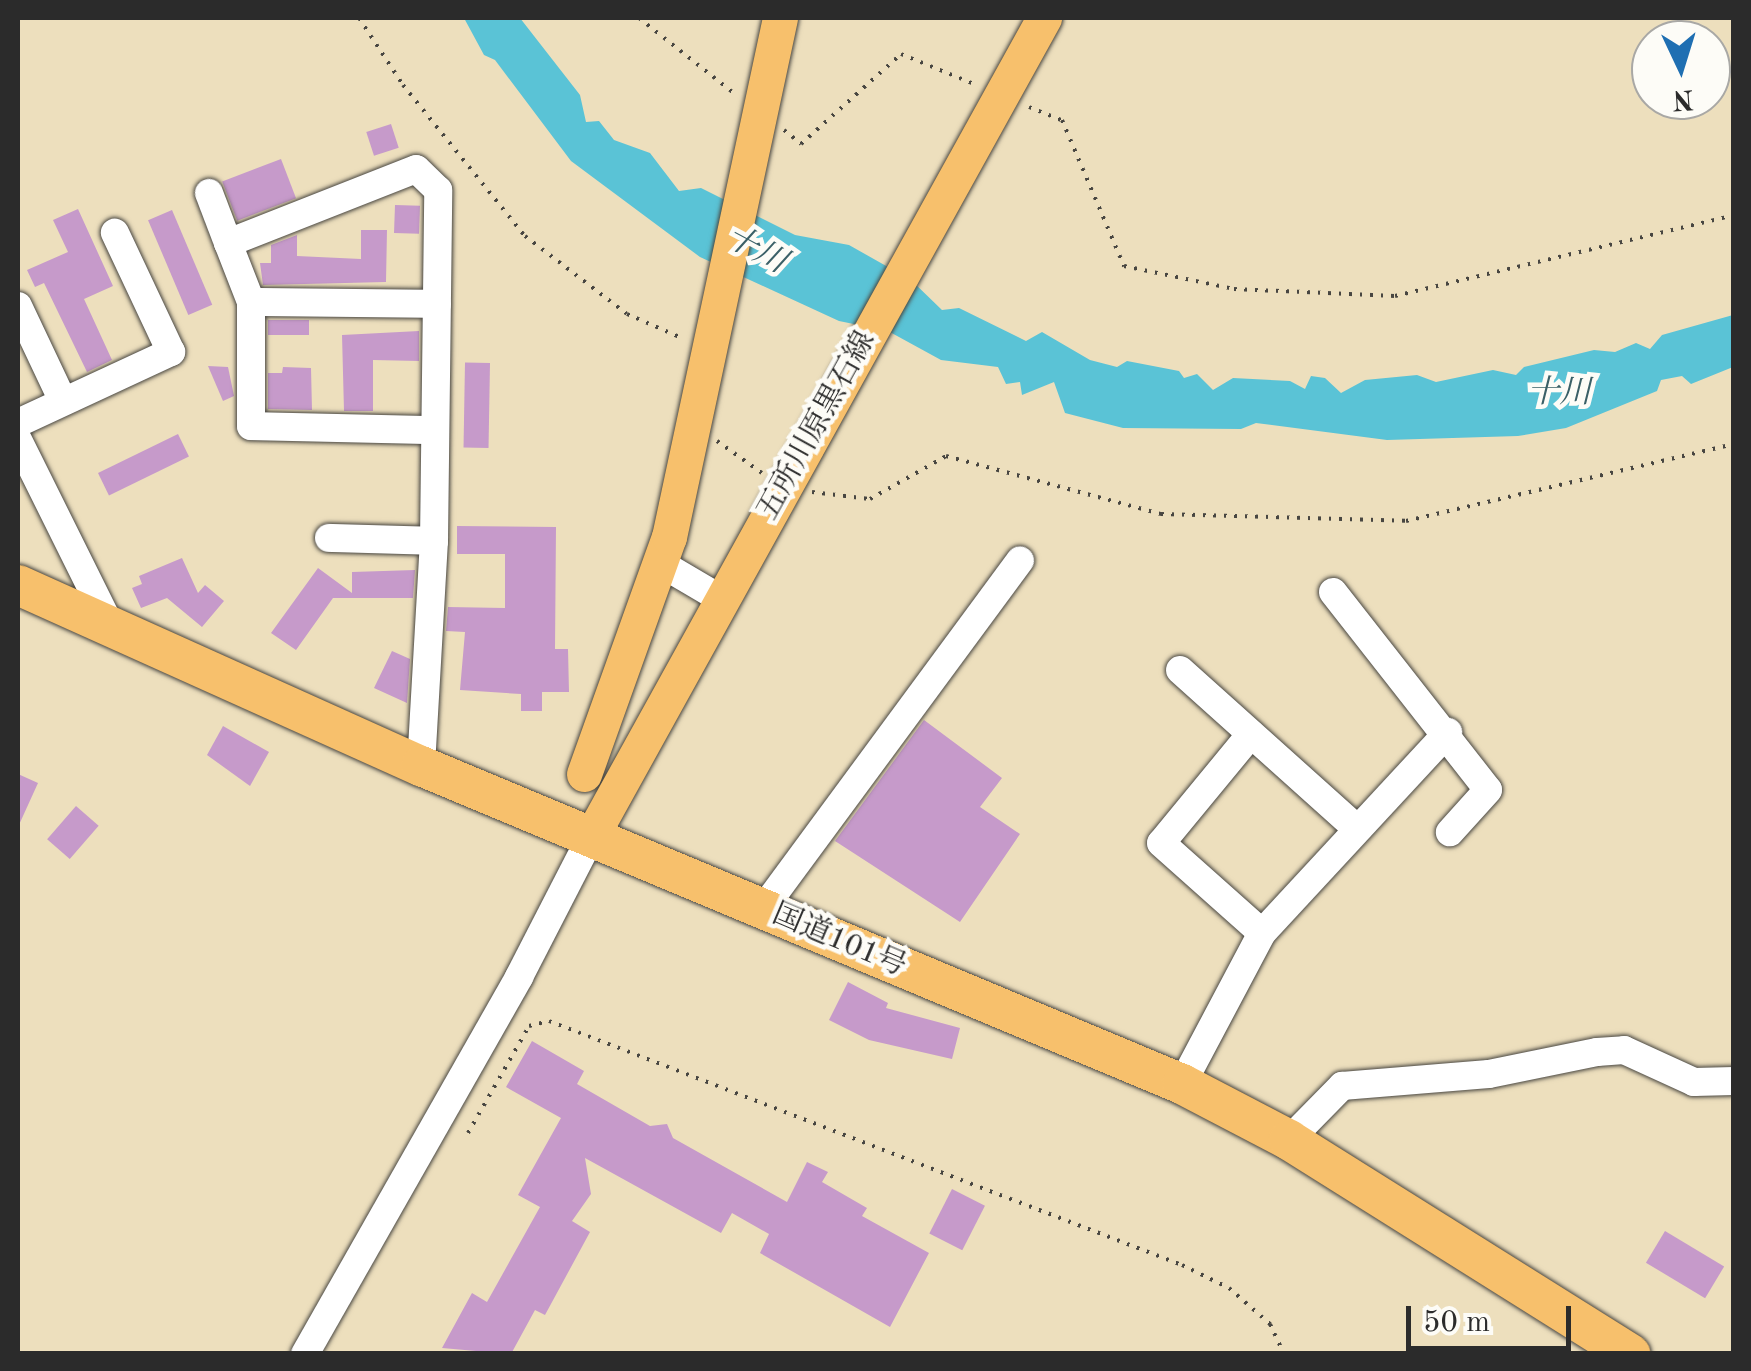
<!DOCTYPE html>
<html>
<head>
<meta charset="utf-8">
<style>
	body { margin:0 }
	#map { position:relative; width:1751px; height:1371px; overflow:hidden; background:#eddfbd; font-family:"Old Standard TT","Noto Serif JP",serif }
	div>[style] { position:absolute }
	[style*='--x'] { left:calc(var(--x)*1px); top:calc(var(--y)*1px); width:calc(var(--w)*1px); rotate:calc(var(--a)*1deg) }
	.water>* { inset:0; background:#5ac3d6 }
	.building>* { inset:0; background:#c69aca; transform-origin:0 0 }
	.path>* { height:4px; margin-top:-2px; transform-origin:0; background:repeating-linear-gradient(90deg,#484641 0 2.5px,transparent 0 10.5px) }
	.roads { filter:drop-shadow(0 0 2px #484641) drop-shadow(0 0 2px #484641) }
	.minor>* { height:28px; margin:-14px; padding:0 14px; transform-origin:14px; border-radius:14px; background:#fff }
	.major>* { height:35px; margin:-17.5px; padding:0 17.5px; transform-origin:17.5px; border-radius:17.5px; background:#f7c06c }
	.highway>* { height:40px; margin:-20px; padding:0 20px; transform-origin:20px; border-radius:20px; background:#f7c06c }
	span { translate:-50% -50%; white-space:nowrap; text-align:center; line-height:1.15; -webkit-text-stroke:9px #fdfcf7; paint-order:stroke }
	.street-label { font-size:30px; color:#2b2b2b }
	.water-label { font-size:32px; color:#3b6067; font-style:italic }
	.frame { position:absolute; inset:0; border:20px solid #2b2b2b; pointer-events:none }
	.north { position:absolute; left:1631px; top:20px; width:100px; height:100px; box-sizing:border-box; background:#fdfcf7; border:2px solid #a9a8a5; border-radius:50%; rotate:176deg; font-size:28px; font-weight:700; line-height:40px; text-align:center; color:#2b2b2b }
	.north::after { content:''; display:block; margin:auto; width:35px; height:45px; background:#1f6fb2; clip-path:polygon(50% 0,100% 100%,50% 72%,0 100%) }
	.scale { position:absolute; left:1406px; top:1306px; width:165px; height:45px; box-sizing:border-box; border:5px solid #2b2b2b; border-top:0; padding-left:12px; font-size:30px; line-height:35px; white-space:nowrap; color:#2b2b2b; -webkit-text-stroke:8px #fdfcf7; paint-order:stroke }
</style>
</head>
<body>
<div id="map">
	<div class="water">
		<i style="clip-path:polygon(464px 18px,520px 18px,580px 95px,586px 122px,599px 121px,614px 140px,650px 153px,679px 191px,701px 188px,795px 235px,849px 245px,911px 280px,942px 310px,959px 308px,1026px 341px,1042px 332px,1090px 360px,1117px 367px,1127px 361px,1179px 371px,1184px 378px,1197px 374px,1213px 390px,1233px 378px,1290px 381px,1305px 389px,1311px 376px,1325px 378px,1341px 393px,1365px 380px,1417px 375px,1436px 382px,1493px 370px,1516px 375px,1524px 367px,1594px 350px,1615px 352px,1636px 343px,1650px 349px,1662px 335px,1733px 315px,1733px 367px,1691px 384px,1682px 376px,1661px 380px,1657px 391px,1566px 428px,1518px 436px,1387px 440px,1256px 423px,1241px 429px,1123px 428px,1065px 413px,1054px 382px,1022px 395px,1020px 382px,1006px 384px,998px 367px,941px 360px,888px 331px,839px 321px,700px 257px,571px 161px,495px 60px,484px 55px)"></i>
	</div>
	<div class="building">
		<i style="left:391px;top:124px;width:25px;height:26px;rotate:72deg"></i>
		<i style="left:281px;top:159px;width:42px;height:63px;rotate:69deg"></i>
		<i style="left:395px;top:205px;width:25px;height:28px;rotate:2deg"></i>
		<i style="clip-path:polygon(78px 209px,113px 286px,84px 299px,112px 360px,87px 372px,44px 283px,35px 287px,27px 270px,68px 252px,53px 220px)"></i>
		<i style="left:172px;top:210px;width:103px;height:26px;rotate:67deg"></i>
		<i style="clip-path:polygon(361px 230px,387px 230px,386px 282px,263px 285px,260px 263px,271px 263px,271px 245px,297px 235px,297px 256px,361px 259px)"></i>
		<i style="left:268px;top:320px;width:41px;height:15px"></i>
		<i style="clip-path:polygon(419px 331px,419px 361px,373px 360px,373px 411px,344px 411px,342px 335px)"></i>
		<i style="left:490px;top:363px;width:85px;height:25px;rotate:91deg"></i>
		<i style="clip-path:polygon(208px 366px,228px 367px,234px 396px,223px 401px)"></i>
		<i style="clip-path:polygon(283px 367px,311px 368px,312px 410px,268px 409px,268px 373px,282px 373px)"></i>
		<i style="left:178px;top:434px;width:25px;height:89px;rotate:64deg"></i>
		<i style="clip-path:polygon(457px 526px,556px 527px,555px 649px,568px 649px,569px 692px,542px 692px,542px 711px,521px 711px,521px 694px,460px 690px,465px 632px,446px 631px,448px 607px,505px 608px,505px 554px,457px 554px)"></i>
		<i style="clip-path:polygon(182px 558px,198px 593px,205px 585px,224px 601px,202px 627px,167px 598px,141px 608px,132px 588px,142px 584px,139px 576px)"></i>
		<i style="clip-path:polygon(318px 568px,352px 593px,352px 572px,415px 570px,413px 598px,333px 598px,296px 650px,271px 633px)"></i>
		<i style="clip-path:polygon(392px 651px,410px 659px,407px 703px,374px 688px)"></i>
		<i style="clip-path:polygon(924px 720px,1002px 778px,980px 807px,1020px 834px,960px 922px,835px 841px)"></i>
		<i style="clip-path:polygon(223px 726px,269px 752px,250px 786px,207px 755px)"></i>
		<i style="clip-path:polygon(18px 774px,38px 783px,18px 827px)"></i>
		<i style="left:76px;top:806px;width:30px;height:44px;rotate:41deg"></i>
		<i style="clip-path:polygon(848px 982px,888px 1003px,886px 1008px,960px 1028px,952px 1059px,869px 1040px,829px 1020px)"></i>
		<i style="clip-path:polygon(532px 1041px,584px 1071px,577px 1084px,650px 1126px,667px 1124px,673px 1138px,787px 1202px,807px 1162px,828px 1172px,822px 1182px,867px 1208px,862px 1216px,929px 1253px,890px 1327px,760px 1253px,769px 1234px,732px 1213px,721px 1233px,585px 1158px,591px 1194px,572px 1221px,590px 1232px,545px 1315px,535px 1310px,511px 1354px,442px 1348px,472px 1293px,487px 1302px,540px 1207px,518px 1195px,561px 1118px,506px 1087px)"></i>
		<i style="left:952px;top:1189px;width:37px;height:50px;rotate:27deg"></i>
		<i style="left:1665px;top:1231px;width:69px;height:37px;rotate:31deg"></i>
	</div>
	<div class="path">
		<i style="--x:359;--y:18;--w:80;--a:56.7"></i>
		<i style="--x:403;--y:85;--w:194;--a:51.1"></i>
		<i style="--x:525;--y:236;--w:128;--a:37.4"></i>
		<i style="--x:627;--y:314;--w:62;--a:23.7"></i>
		<i style="--x:639;--y:18;--w:124;--a:38.4"></i>
		<i style="--x:1029;--y:107;--w:35;--a:22"></i>
		<i style="--x:1062;--y:120;--w:159;--a:67"></i>
		<i style="--x:1124;--y:266;--w:112;--a:11.8"></i>
		<i style="--x:1234;--y:289;--w:161;--a:2.5"></i>
		<i style="--x:1395;--y:296;--w:349;--a:-13.4"></i>
		<i style="--x:784;--y:130;--w:22;--a:39"></i>
		<i style="--x:801;--y:144;--w:135;--a:-42"></i>
		<i style="--x:901;--y:54;--w:79;--a:22.3"></i>
		<i style="--x:717;--y:441;--w:55;--a:35.4"></i>
		<i style="--x:812;--y:492;--w:58;--a:6.9"></i>
		<i style="--x:870;--y:499;--w:87;--a:-29.5"></i>
		<i style="--x:946;--y:456;--w:223;--a:15.1"></i>
		<i style="--x:1161;--y:514;--w:245;--a:1.6"></i>
		<i style="--x:1406;--y:521;--w:337;--a:-13.2"></i>
		<i style="--x:468;--y:1133;--w:123;--a:-60.3"></i>
		<i style="--x:529;--y:1026;--w:21;--a:-14"></i>
		<i style="--x:549;--y:1021;--w:678;--a:21.08"></i>
		<i style="--x:1182;--y:1265;--w:52;--a:26.1"></i>
		<i style="--x:1229;--y:1288;--w:55;--a:41.3"></i>
		<i style="--x:1270;--y:1324;--w:33;--a:65"></i>
	</div>
	<div class="roads">
		<div class="minor">
			<i style="--x:209;--y:193;--w:53;--a:69.2"></i>
			<i style="--x:251;--y:302;--w:186;--a:0.6"></i>
			<i style="--x:18;--y:306;--w:105;--a:64.7"></i>
			<i style="--x:18;--y:423;--w:169;--a:-24.9"></i>
			<i style="--x:171;--y:352;--w:132;--a:-115.2"></i>
			<i style="--x:18;--y:440;--w:204;--a:63.6"></i>
			<i style="--x:329;--y:538;--w:105;--a:1.6"></i>
			<i style="--x:660;--y:563;--w:71;--a:30.5"></i>
			<i style="--x:1333;--y:592;--w:251;--a:51.9"></i>
			<i style="--x:1488;--y:790;--w:57;--a:132.1"></i>
			<i style="--x:1180;--y:670;--w:237;--a:41.9"></i>
			<i style="--x:1251;--y:734;--w:141;--a:129.5"></i>
			<i style="--x:1161;--y:843;--w:135;--a:41.7"></i>
			<i style="--x:421;--y:766;--w:225;--a:-86.7"></i>
			<i style="--x:434;--y:541;--w:351;--a:-89.3"></i>
			<i style="--x:438;--y:190;--w:30;--a:-136"></i>
			<i style="--x:416;--y:169;--w:202;--a:158.5"></i>
			<i style="--x:228;--y:243;--w:63;--a:68.7"></i>
			<i style="--x:251;--y:302;--w:124;--a:90"></i>
			<i style="--x:251;--y:426;--w:183;--a:1.3"></i>
			<i style="--x:763;--y:909;--w:433;--a:-53.6"></i>
			<i style="--x:1182;--y:1084;--w:171;--a:-62.1"></i>
			<i style="--x:1262;--y:933;--w:274;--a:-47.2"></i>
			<i style="--x:1289;--y:1140;--w:76;--a:-45.5"></i>
			<i style="--x:1342;--y:1086;--w:147;--a:-4.7"></i>
			<i style="--x:1489;--y:1074;--w:110;--a:-11.5"></i>
			<i style="--x:1597;--y:1052;--w:27;--a:-4"></i>
			<i style="--x:1624;--y:1050;--w:77;--a:24.6"></i>
			<i style="--x:1694;--y:1082;--w:40;--a:-1.4"></i>
			<i style="--x:305;--y:1354;--w:434;--a:-60.4"></i>
			<i style="--x:519;--y:977;--w:160;--a:-62.8"></i>
		</div>
		<div class="major">
			<i style="--x:584;--y:774;--w:252;--a:-70.3"></i>
			<i style="--x:669;--y:537;--w:531;--a:-77.93"></i>
			<i style="--x:592;--y:835;--w:934;--a:-61.05"></i>
		</div>
		<div class="highway">
			<i style="--x:18;--y:585;--w:442;--a:24.2"></i>
			<i style="--x:421;--y:766;--w:825;--a:22.68"></i>
			<i style="--x:1182;--y:1084;--w:121;--a:27.6"></i>
			<i style="--x:1289;--y:1140;--w:403;--a:32.1"></i>
		</div>
	</div>
	<div class="street-label">
		<span style="left:817px;top:426px;rotate:-61deg">五所川原黒石線</span>
		<span style="left:839px;top:941px;rotate:23deg">国道101号</span>
	</div>
	<div class="water-label">
		<span style="left:755px;top:251px;rotate:28deg">十川</span>
		<span style="left:1559px;top:394px">十川</span>
	</div>
	<div class="frame"></div>
	<div class="north">N</div>
	<div class="scale">50 m</div>
</div>
</body>
</html>
